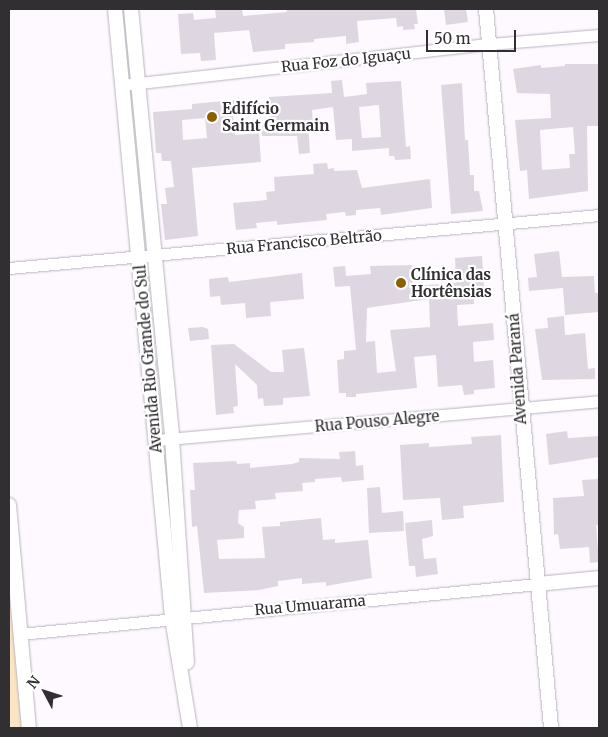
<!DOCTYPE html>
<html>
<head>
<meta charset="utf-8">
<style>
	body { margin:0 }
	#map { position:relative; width:608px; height:737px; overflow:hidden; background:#fdf9ff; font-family:Merriweather,serif }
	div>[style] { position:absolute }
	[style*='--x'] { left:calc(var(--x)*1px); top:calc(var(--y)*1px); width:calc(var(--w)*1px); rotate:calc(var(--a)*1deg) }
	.green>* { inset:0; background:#fce5c4 }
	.building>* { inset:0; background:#ded7e1 }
	.roads { filter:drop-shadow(0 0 1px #bab3bd) drop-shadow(0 0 1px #bab3bd) }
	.minor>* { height:11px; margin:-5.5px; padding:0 5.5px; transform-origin:5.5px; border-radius:5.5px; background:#fff }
	.tertiary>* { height:14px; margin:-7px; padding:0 7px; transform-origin:7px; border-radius:7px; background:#fff }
	.dots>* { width:14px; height:14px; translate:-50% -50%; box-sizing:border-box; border:2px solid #fff; border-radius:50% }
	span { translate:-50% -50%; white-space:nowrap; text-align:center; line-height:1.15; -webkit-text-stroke:4.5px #fff; paint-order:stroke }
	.street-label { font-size:15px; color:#322f33 }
	.poi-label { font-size:15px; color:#322f33; font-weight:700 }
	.left { translate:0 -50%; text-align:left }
	.frame { position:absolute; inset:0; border:10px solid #322f33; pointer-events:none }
	.north { position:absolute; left:20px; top:667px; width:50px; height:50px; -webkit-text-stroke:4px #fff; paint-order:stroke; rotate:310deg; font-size:14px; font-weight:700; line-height:20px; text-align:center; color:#322f33 }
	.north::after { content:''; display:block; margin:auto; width:18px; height:22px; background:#322f33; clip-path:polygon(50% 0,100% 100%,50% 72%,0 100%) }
	.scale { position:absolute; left:426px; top:30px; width:90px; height:22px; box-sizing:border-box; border:2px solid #322f33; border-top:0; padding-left:6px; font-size:15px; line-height:18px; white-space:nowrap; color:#322f33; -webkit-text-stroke:4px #fff; paint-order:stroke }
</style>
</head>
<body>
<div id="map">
	<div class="green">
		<i style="clip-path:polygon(9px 581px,14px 634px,22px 728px,9px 728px)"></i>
	</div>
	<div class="building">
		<i style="clip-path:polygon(215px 9px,242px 9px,243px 16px,287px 12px,286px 9px,416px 9px,418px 24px,414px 24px,415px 29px,403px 30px,403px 26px,397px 27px,396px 18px,357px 21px,359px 42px,346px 44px,346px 36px,314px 39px,314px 42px,285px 44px,285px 49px,253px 52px,249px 30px,214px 33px,216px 60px,201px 61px,200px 53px,181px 54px,178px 14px,193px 13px,194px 20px,216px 18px)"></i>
		<i style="clip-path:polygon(444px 9px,466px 9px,468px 22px,446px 25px)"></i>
		<i style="clip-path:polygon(evenodd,565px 64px,599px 64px,599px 126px,587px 126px,588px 191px,529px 199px,527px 170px,520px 171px,515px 120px,551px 118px,550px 94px,517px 93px,513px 69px,541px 65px,541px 68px,565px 66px,565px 64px,573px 127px,575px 154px,569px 154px,570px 168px,542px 170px,540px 130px,573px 127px)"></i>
		<i style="clip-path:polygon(evenodd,342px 80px,344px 97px,367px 94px,366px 83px,401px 81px,406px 147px,410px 146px,411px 159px,395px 160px,394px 156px,389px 156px,389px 148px,352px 151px,352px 139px,336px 140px,333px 107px,312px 110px,313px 124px,308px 124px,310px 153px,299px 154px,297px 136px,262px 136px,261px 123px,271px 122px,269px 97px,332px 93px,331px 81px,342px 80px,379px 105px,381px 137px,362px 138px,359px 107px,379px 105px)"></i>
		<i style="clip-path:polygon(462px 83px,465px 140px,468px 140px,470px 175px,474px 175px,474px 191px,479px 191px,483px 211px,451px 214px,441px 85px)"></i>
		<i style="clip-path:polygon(evenodd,245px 99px,246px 114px,233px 115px,235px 135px,259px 133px,261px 162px,192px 168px,198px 236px,165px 240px,161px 204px,167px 204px,165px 188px,174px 187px,171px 161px,162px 161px,161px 153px,156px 153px,153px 112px,192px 109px,192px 104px,245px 99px,205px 118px,207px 138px,183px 140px,182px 120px,205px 118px)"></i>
		<i style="clip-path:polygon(327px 163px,328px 169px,334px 168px,334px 171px,357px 170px,362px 188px,430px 179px,432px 208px,381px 215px,380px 208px,356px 210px,356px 215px,346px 216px,345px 212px,326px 214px,327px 220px,277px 225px,277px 221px,256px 223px,257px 228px,236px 230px,233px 203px,267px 200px,266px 192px,275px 191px,274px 177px,314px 174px,313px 164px)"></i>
		<i style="clip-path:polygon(559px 251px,562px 277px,594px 276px,595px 293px,599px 293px,599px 312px,565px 315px,563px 288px,529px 291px,528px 278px,537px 277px,534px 254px)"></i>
		<i style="clip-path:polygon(evenodd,482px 256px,484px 287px,473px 288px,474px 304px,457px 305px,458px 326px,493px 323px,494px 340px,473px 342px,474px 362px,493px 360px,495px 388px,474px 390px,474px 394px,464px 395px,462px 385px,438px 387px,436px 355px,414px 357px,417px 388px,356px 394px,356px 397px,346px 397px,346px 393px,339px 393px,337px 360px,344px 359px,344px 351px,356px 350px,350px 286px,335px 287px,333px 267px,345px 266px,346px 276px,371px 274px,370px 266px,412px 265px,413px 286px,456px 283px,455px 258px,482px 256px,429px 299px,430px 327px,390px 330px,396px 371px,377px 373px,375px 341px,366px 342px,367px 308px,429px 299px)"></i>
		<i style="clip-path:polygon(302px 273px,304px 299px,270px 302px,271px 316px,246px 318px,245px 303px,221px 305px,220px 296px,210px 297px,209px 279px,228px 277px,229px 282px)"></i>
		<i style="clip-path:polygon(564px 316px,565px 335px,585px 333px,588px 369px,595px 368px,595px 379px,542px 380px,535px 329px,548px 328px,547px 318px)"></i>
		<i style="clip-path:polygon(203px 327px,208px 329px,209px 339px,190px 341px,188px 328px)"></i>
		<i style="clip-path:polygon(234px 344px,271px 372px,284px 372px,282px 350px,304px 348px,310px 396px,283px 398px,283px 405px,264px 406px,263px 398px,258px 399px,257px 385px,235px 364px,238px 406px,233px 407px,234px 413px,216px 415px,211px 345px)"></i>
		<i style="clip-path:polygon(567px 431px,568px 438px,599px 436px,599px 457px,549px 465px,546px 434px)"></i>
		<i style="clip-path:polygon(501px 435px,504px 502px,463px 506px,464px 518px,442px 520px,440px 498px,403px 500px,400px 445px,429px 443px,429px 447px,472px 444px,471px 437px)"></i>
		<i style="clip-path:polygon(355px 451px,356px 466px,363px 465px,364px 480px,342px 482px,341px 477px,315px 479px,315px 482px,302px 483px,303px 491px,275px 493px,276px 499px,255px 501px,256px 509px,239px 510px,238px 523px,244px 527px,244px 538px,217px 540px,219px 559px,265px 558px,262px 527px,280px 526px,280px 522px,321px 518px,323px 540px,335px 539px,335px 543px,368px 540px,372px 578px,326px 586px,326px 582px,302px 584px,302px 578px,278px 581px,278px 586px,259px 590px,204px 593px,197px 526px,192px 527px,190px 490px,195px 490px,193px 463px,236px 461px,237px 464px,250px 463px,250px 468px,292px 464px,299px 462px,299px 458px,340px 459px,339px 452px)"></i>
		<i style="clip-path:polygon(599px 479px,599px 525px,596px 525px,599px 562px,590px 563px,589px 547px,560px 549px,558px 534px,554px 535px,553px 498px,584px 496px,582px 480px)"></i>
		<i style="clip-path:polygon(380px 487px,382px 513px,403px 511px,404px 531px,369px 533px,367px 488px)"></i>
		<i style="clip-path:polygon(432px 520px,433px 536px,422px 539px,424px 559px,436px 558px,438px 574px,416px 577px,415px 566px,409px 566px,405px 523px)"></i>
	</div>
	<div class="roads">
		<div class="minor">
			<i style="--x:122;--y:85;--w:370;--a:-6.4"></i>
			<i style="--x:490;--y:44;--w:109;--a:-4.7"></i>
			<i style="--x:9;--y:268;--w:592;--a:-5.13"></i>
			<i style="--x:156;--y:440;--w:445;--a:-5"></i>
			<i style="--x:20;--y:634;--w:519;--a:-5.52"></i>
		</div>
		<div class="tertiary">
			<i style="--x:115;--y:9;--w:612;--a:84.65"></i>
			<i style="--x:172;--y:618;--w:111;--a:80.7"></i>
			<i style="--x:131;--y:9;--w:431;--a:84.5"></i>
			<i style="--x:172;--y:438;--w:225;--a:86.2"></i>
			<i style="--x:486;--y:9;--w:722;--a:84.83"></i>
			<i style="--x:9;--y:505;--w:224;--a:84.9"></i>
			<i style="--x:537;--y:584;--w:62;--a:-5.5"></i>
		</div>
	</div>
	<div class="dots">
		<i style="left:212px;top:117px;background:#8b5f02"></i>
		<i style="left:401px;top:283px;background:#8b5f02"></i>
	</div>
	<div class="street-label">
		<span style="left:346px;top:60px;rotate:-6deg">Rua Foz do Iguaçu</span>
		<span style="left:304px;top:242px;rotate:-5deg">Rua Francisco Beltrão</span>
		<span style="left:148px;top:359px;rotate:-95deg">Avenida Rio Grande do Sul</span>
		<span style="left:517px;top:369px;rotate:-94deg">Avenida Paraná</span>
		<span style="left:377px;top:421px;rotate:-5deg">Rua Pouso Alegre</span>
		<span style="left:310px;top:605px;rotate:-5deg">Rua Umuarama</span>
	</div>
	<div class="poi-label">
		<span class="left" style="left:222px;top:117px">Edifício<br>Saint Germain</span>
		<span class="left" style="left:411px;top:283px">Clínica das<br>Hortênsias</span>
	</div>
	<div class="frame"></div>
	<div class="north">N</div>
	<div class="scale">50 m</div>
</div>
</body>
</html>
